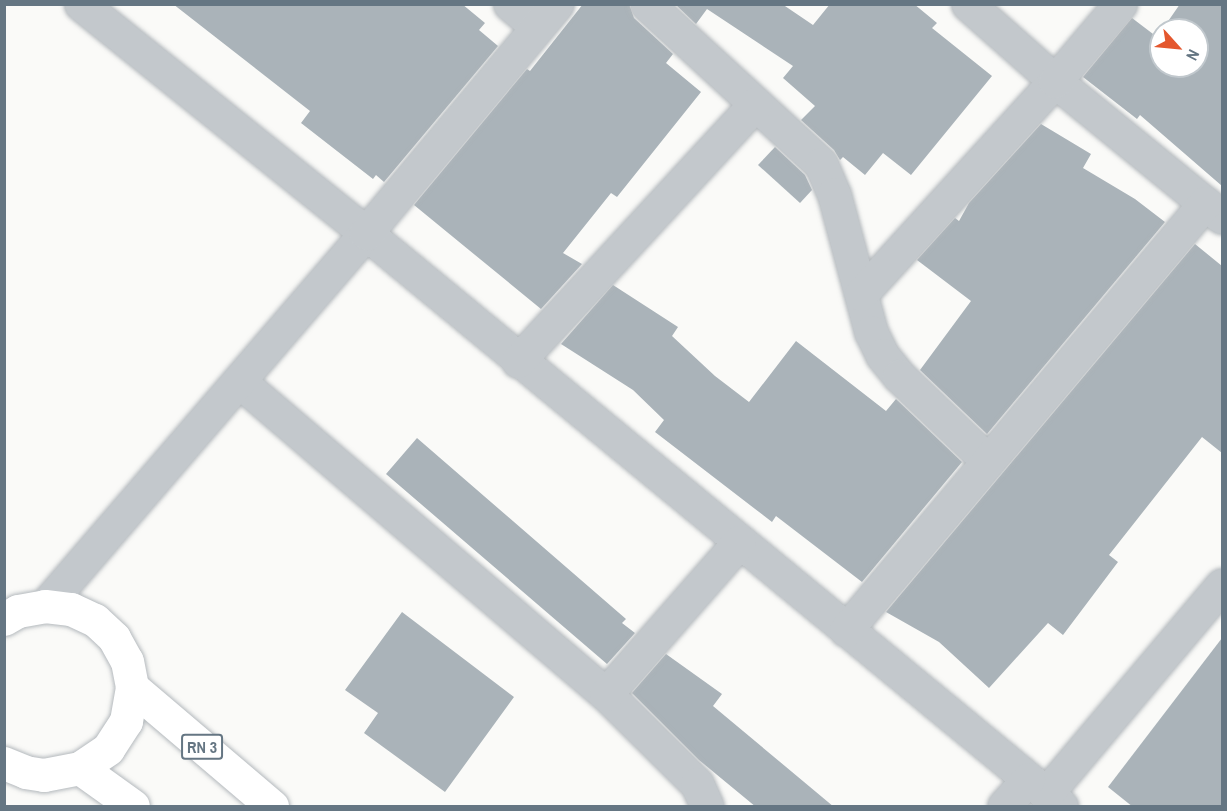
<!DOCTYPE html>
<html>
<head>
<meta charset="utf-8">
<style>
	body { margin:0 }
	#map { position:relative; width:1227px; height:811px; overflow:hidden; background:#fafaf8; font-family:"Archivo Narrow",sans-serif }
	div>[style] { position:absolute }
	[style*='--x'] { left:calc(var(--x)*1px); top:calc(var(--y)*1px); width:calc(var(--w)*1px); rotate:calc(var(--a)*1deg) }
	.building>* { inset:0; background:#aab3b9 }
	.roads { filter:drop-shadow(0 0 2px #b4b9bd) drop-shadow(0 0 2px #b4b9bd) }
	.minor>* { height:33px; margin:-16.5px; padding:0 16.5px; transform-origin:16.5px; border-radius:16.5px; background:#c3c8cc }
	.highway>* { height:33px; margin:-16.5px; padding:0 16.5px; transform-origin:16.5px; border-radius:16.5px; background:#fff }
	span { translate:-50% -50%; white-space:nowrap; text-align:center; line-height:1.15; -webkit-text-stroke:6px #fff; paint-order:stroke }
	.shield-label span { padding:2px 4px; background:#fff; border:2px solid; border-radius:4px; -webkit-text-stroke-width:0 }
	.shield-label { font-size:16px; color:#657683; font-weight:700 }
	.frame { position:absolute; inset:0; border:6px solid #657683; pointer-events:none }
	.north { position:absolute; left:1149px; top:18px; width:60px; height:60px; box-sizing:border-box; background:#fff; border:2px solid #c1c8cd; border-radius:50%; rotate:117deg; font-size:16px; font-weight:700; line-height:24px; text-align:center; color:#657683 }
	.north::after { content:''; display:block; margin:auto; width:21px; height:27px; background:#e4572e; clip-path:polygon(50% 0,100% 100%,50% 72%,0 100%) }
</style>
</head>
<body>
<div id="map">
	<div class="building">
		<i style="clip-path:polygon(173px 4px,462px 4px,485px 23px,479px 30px,498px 46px,384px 182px,376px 175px,373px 179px,301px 123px,310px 111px)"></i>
		<i style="clip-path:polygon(583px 4px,629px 4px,634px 18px,673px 54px,666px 63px,701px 92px,617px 197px,611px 193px,563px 253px,582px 264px,541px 309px,414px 205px,527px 69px,530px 71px)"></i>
		<i style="clip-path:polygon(675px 4px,782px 4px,813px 25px,830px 4px,914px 4px,937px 23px,932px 28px,992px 76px,911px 175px,883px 153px,865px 175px,843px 157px,840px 160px,834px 150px,801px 120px,815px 106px,783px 78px,793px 66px,707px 9px,696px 24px)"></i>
		<i style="clip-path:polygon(1180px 4px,1222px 4px,1222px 186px,1140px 115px,1137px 119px,1083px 77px,1132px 18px,1157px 37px,1161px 31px,1161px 66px,1197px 66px,1197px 30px,1162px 30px)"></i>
		<i style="clip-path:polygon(1041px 124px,1091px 154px,1083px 168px,1135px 199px,1165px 222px,987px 434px,920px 370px,971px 301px,917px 260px,955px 218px,959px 221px,969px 203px)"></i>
		<i style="clip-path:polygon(775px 147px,805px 175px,812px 190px,800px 203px,758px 165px)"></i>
		<i style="clip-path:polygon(1195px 244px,1222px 266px,1222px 453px,1202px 437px,1109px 555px,1118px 562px,1063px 635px,1048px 623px,989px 688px,939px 642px,886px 612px)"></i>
		<i style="clip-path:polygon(613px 285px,678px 327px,672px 336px,715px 376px,749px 402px,796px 341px,886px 411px,896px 399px,962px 462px,862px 582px,776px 516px,772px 522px,655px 432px,664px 420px,633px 390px,561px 344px)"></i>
		<i style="clip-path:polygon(417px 438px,626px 619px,622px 623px,635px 633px,607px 664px,386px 474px)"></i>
		<i style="clip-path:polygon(402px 612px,514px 697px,445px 792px,364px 733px,378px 713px,345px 690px)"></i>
		<i style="clip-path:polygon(1222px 638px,1222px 807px,1133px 807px,1108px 787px)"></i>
		<i style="clip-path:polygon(666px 654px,722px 694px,713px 706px,834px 807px,756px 807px,699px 760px,632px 693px)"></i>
	</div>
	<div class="roads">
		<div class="minor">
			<i style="--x:81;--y:4;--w:366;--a:38.8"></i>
			<i style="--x:366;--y:233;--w:901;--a:39.5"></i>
			<i style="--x:510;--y:4;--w:35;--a:40"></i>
			<i style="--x:647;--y:4;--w:236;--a:42.6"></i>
			<i style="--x:821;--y:164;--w:33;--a:67"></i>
			<i style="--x:834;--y:194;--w:143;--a:75"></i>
			<i style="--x:871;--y:332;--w:25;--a:64"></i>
			<i style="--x:882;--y:355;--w:27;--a:51"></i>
			<i style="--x:899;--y:376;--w:123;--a:43.7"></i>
			<i style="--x:968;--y:4;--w:116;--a:41.5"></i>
			<i style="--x:1055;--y:81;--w:215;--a:39.2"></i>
			<i style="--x:861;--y:294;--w:288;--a:-47.7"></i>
			<i style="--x:1055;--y:81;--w:101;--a:-49.8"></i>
			<i style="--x:518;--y:361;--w:350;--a:-47.3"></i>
			<i style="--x:239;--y:381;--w:482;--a:40.5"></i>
			<i style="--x:606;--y:694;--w:128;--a:44.7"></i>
			<i style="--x:697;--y:784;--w:24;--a:66"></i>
			<i style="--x:45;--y:606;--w:492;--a:-49.3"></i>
			<i style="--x:366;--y:233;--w:298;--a:-50.2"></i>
			<i style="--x:846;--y:630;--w:558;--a:-49.94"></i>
			<i style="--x:606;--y:694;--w:202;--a:-48.8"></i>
			<i style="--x:1046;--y:794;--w:273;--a:-49.9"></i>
			<i style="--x:1004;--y:806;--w:36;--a:-48"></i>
		</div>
		<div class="highway">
			<i style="--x:4;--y:619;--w:16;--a:-30"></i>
			<i style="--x:18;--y:611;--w:27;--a:-10"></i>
			<i style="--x:45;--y:606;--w:26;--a:7"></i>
			<i style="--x:71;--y:609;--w:26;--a:25"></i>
			<i style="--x:95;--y:620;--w:26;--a:43"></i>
			<i style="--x:114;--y:638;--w:26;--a:61"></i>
			<i style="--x:127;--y:661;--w:26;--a:79"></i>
			<i style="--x:132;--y:687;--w:35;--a:100"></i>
			<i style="--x:126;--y:721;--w:33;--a:123"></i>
			<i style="--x:108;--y:749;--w:34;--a:146"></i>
			<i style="--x:80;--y:768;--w:37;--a:169"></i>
			<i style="--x:44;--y:775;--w:18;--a:-171"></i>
			<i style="--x:26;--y:772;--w:24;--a:-158"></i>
			<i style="--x:132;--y:687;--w:184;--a:40.4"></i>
			<i style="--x:80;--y:768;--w:65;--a:35.6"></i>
		</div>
	</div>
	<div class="shield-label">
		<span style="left:202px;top:747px">RN 3</span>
	</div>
	<div class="frame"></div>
	<div class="north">N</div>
</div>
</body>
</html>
